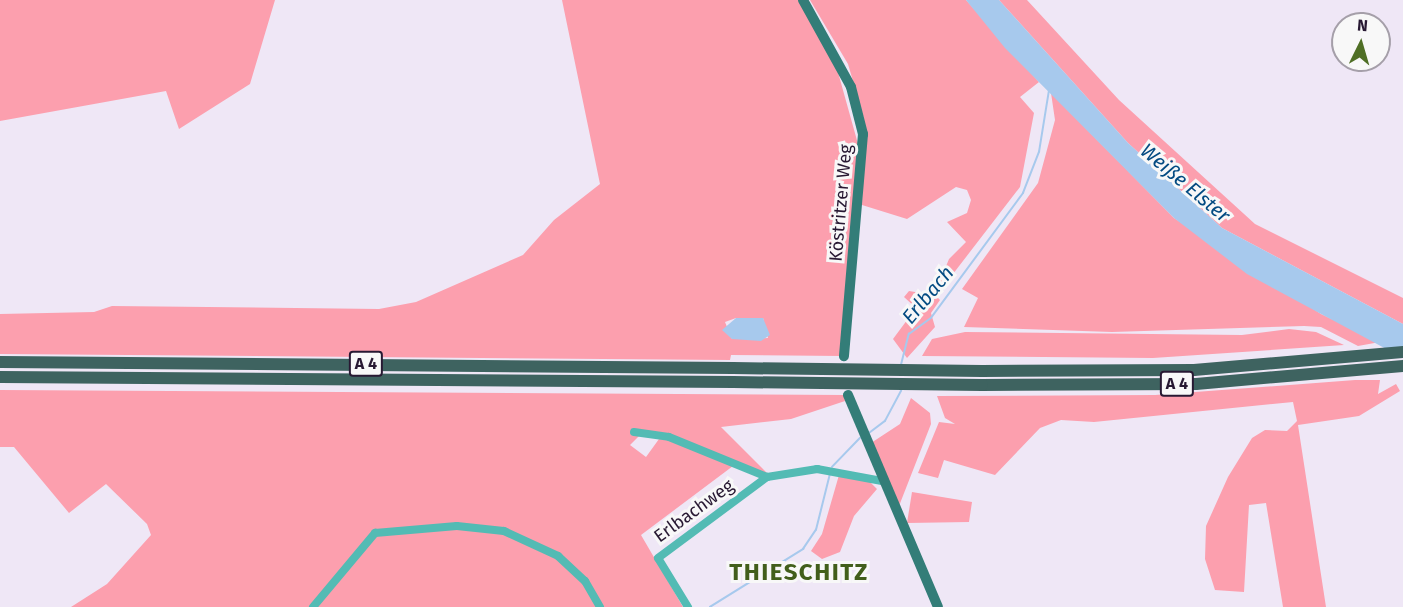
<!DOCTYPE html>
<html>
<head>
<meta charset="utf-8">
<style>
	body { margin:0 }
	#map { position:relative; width:1403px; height:607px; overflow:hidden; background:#efe7f6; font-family:"Fira Sans",sans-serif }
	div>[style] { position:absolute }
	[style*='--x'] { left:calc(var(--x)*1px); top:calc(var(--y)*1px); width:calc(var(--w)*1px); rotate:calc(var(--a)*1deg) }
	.green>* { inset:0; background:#fc9fae }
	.water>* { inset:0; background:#a7c9ed }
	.stream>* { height:1.5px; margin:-0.75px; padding:0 0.75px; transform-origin:0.75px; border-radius:0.75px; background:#a7c9ed }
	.minor>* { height:8px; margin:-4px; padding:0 4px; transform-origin:4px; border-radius:4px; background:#53bbb4 }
	.major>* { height:10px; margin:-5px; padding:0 5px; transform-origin:5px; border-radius:5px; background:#337d78 }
	.highway>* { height:12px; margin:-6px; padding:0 6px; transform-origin:6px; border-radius:6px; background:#3e6360 }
	.highway-bridge>* { height:12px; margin:-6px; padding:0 6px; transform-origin:6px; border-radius:6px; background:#3e6360 }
	span { translate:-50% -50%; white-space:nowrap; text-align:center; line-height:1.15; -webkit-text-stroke:6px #f8f8f8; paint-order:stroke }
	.shield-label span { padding:2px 4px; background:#f8f8f8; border:2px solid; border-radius:4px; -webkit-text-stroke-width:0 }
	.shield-label { font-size:16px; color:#281933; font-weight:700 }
	.street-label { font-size:18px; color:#281933 }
	.water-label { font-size:20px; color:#044b82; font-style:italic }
	.district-label { font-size:24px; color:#425f1b; font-weight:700; letter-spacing:1.5px }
	.north { position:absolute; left:1331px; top:12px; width:60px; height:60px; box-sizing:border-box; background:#f8f8f8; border:2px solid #a59fa9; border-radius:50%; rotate:5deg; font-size:16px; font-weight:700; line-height:24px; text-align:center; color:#281933 }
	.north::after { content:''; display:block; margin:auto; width:21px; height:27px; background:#4f6f25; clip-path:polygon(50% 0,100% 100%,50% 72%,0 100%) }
</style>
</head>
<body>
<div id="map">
	<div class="green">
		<i style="clip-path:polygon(0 0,275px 0,250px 84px,179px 129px,166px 91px,0 121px)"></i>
		<i style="clip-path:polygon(evenodd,562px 0,799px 0,836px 65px,858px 144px,842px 356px,731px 355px,730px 360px,0 354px,0 314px,94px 312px,112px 306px,379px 309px,416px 302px,523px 255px,554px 220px,600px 184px,562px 0,736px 318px,763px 318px,768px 338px,732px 339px,725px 322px,736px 318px)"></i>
		<i style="clip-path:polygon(810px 0,966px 0,1039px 82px,1020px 97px,1034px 113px,1020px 187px,936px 296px,940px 300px,931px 313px,935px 327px,907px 358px,893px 339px,916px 308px,904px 297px,909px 291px,927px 294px,940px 281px,949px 259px,966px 242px,947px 222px,967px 213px,971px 200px,967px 190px,956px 187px,907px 219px,862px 205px,864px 119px,848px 64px)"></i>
		<i style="clip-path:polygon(999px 0,1027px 0,1119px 100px,1255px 224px,1403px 298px,1403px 324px,1222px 228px,1128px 143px)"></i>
		<i style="clip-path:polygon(1051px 93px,1174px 218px,1321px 314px,1380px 342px,1358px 346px,1321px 327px,1304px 326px,1112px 332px,964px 327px,978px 298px,962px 289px,1038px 183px,1055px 120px)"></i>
		<i style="clip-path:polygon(1289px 329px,1316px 332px,1344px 345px,1153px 358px,922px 356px,932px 339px,965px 332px,1242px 335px)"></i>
		<i style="clip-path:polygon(1355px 380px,1380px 380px,1378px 394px,1396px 384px,1400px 391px,1359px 416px,1298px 425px,1326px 607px,1283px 607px,1266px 503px,1249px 505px,1244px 592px,1215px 590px,1205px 559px,1206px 526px,1228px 477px,1252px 438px,1265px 430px,1287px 431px,1297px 421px,1293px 402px,1094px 422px,1061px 420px,1040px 428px,995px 475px,944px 460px,938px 478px,918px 473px,939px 422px,955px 424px,945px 418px,937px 396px,1155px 395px)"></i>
		<i style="clip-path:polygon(0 390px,844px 395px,845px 401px,791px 419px,721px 427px,768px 474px,669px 435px,640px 435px,630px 445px,646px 457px,659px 439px,668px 440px,733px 466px,641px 535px,683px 607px,71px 607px,107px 584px,151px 535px,147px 524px,106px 484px,69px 513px,14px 447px,0 447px)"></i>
		<i style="clip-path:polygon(911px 398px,930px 413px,931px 424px,899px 506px,871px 443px,900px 424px)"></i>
		<i style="clip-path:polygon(839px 475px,868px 480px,877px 489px,854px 516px,840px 552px,822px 559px,811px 551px,822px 534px)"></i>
		<i style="clip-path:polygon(912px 492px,972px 502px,969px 522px,907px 523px)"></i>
	</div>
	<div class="water">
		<i style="clip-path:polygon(966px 0,999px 0,1128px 143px,1222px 228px,1403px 324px,1403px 358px,1247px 274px,1174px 218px,1005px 48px)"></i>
		<i style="clip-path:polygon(736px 318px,763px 318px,770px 335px,761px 341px,732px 339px,722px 330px)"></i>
	</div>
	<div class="stream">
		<i style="--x:901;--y:365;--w:32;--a:-76"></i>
		<i style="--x:909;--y:334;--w:27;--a:-36"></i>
		<i style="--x:931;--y:318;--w:155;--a:-53.6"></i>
		<i style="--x:1023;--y:193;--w:44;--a:-68.7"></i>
		<i style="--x:1039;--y:152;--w:63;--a:-80.8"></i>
		<i style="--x:869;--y:433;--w:20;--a:-37"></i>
		<i style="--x:885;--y:421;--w:34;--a:-62"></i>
		<i style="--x:832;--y:467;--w:40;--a:-46"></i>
		<i style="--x:710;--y:607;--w:110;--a:-31.9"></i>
		<i style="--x:803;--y:549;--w:23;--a:-56"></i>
		<i style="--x:816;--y:530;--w:58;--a:-76"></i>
	</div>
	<div class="minor">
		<i style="--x:634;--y:432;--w:35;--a:8"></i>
		<i style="--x:669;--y:437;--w:106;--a:22.2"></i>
		<i style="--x:767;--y:477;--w:51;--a:-9.1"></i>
		<i style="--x:817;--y:469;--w:66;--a:10.5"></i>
		<i style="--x:313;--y:607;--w:97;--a:-50"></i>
		<i style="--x:375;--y:533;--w:82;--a:-4.9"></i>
		<i style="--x:457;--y:526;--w:47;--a:6.1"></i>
		<i style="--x:504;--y:531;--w:60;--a:24.8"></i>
		<i style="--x:558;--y:556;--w:37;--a:43"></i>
		<i style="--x:585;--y:581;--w:30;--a:60"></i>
		<i style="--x:688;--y:607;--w:57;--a:-121.5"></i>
		<i style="--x:658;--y:558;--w:136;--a:-36.6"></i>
	</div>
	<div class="major">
		<i style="--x:803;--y:0;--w:99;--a:61.1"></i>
		<i style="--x:851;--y:87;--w:49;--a:75.7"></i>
		<i style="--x:863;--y:134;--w:223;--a:94.9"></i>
		<i style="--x:848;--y:395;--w:230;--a:67"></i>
	</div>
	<div class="highway">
		<i style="--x:0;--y:362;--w:733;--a:0.47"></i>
		<i style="--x:982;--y:371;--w:212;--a:-0.3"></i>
		<i style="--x:1194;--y:370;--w:210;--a:-4.9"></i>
		<i style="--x:0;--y:377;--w:733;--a:0.39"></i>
		<i style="--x:982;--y:385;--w:214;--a:-0.3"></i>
		<i style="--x:1196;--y:384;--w:208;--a:-5"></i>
	</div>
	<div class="highway-bridge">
		<i style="--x:733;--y:368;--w:249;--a:0.7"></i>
		<i style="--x:733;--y:382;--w:249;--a:0.7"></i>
	</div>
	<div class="shield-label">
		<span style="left:366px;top:364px">A 4</span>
		<span style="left:1177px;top:384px">A 4</span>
	</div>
	<div class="street-label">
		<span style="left:841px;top:203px;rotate:-85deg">Köstritzer Weg</span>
		<span style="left:694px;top:511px;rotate:-36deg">Erlbachweg</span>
	</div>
	<div class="water-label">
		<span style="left:1185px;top:183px;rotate:40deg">Weiße Elster</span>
		<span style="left:928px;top:295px;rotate:-50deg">Erlbach</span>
	</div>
	<div class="district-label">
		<span style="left:799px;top:573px">THIESCHITZ</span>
	</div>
	<div class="north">N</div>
</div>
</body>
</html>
